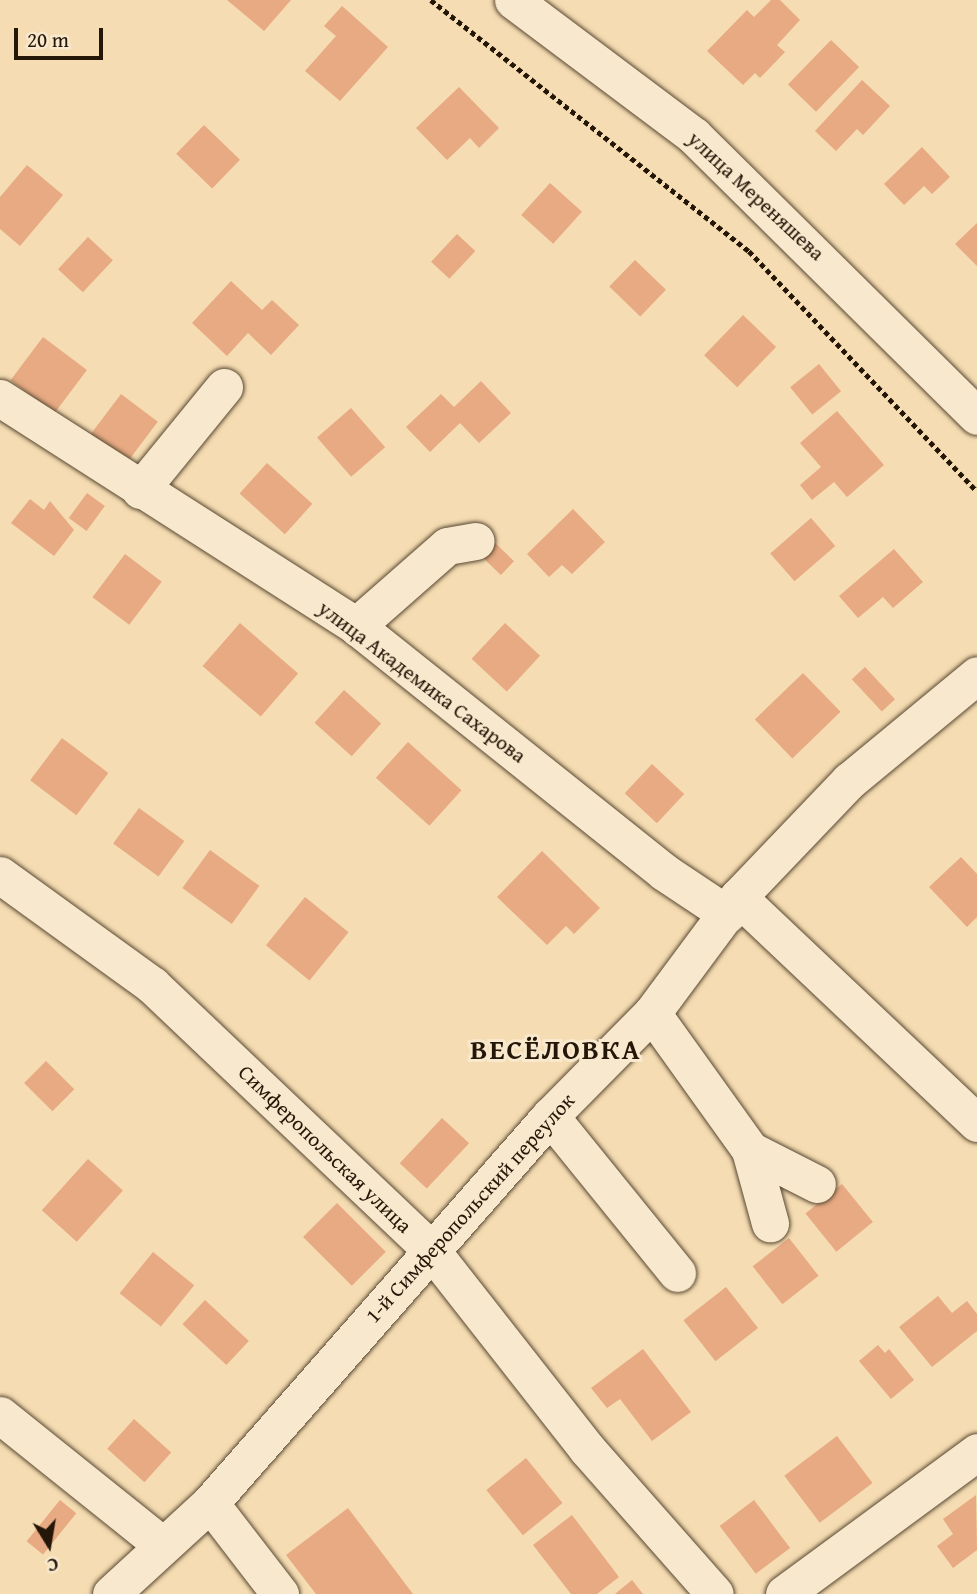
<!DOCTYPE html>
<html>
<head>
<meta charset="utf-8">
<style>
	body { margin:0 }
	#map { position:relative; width:977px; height:1594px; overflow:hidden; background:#f5dcb2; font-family:"Gentium Book Plus",serif }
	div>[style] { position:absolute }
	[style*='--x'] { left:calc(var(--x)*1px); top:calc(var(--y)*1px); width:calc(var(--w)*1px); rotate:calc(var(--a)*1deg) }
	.building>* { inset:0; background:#e7aa83; transform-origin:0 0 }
	.path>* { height:4.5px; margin-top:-2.25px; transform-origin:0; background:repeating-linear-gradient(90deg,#251708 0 5px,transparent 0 8.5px) }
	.roads { filter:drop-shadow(0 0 2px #594832) drop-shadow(0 0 2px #594832) }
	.minor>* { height:37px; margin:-18.5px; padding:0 18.5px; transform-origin:18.5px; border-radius:18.5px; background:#f8e8cd }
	span { translate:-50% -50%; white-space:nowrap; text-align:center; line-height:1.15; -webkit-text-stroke:6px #f8e8cd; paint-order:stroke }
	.street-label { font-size:21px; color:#251708 }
	.district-label { font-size:28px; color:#251708; font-weight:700; letter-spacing:2px }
	.north { position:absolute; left:14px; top:1510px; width:70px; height:70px; -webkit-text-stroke:5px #f8e8cd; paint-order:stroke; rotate:169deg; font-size:19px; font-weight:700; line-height:28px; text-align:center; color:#251708 }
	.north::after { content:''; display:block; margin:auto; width:24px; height:32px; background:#251708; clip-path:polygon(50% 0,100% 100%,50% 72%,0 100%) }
	.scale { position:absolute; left:14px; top:28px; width:89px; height:32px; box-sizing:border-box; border:4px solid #251708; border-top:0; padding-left:9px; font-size:21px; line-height:24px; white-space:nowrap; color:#251708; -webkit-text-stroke:5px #f8e8cd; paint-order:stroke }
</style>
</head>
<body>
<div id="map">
	<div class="building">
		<i style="clip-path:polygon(227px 0,291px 0,264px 31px)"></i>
		<i style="clip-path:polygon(771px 0,780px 0,800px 20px,777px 45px,785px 52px,760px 78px,755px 73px,743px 85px,707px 51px,747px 10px,754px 17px)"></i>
		<i style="clip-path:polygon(342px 6px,388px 47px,340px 101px,305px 71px,336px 36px,324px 26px)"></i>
		<i style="left:831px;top:40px;width:39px;height:62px;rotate:44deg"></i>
		<i style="clip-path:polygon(862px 80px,890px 106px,863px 135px,857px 129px,836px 151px,815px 131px)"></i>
		<i style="clip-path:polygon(459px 87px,499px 128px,479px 148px,470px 138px,447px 160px,416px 128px)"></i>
		<i style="left:204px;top:125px;width:50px;height:40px;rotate:44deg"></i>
		<i style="clip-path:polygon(922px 147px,950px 177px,932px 194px,924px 186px,904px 205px,884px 184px)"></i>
		<i style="clip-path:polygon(27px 165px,63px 195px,20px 246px,0 229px,0 197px)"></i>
		<i style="left:550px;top:183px;width:43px;height:43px;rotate:42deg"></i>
		<i style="clip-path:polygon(977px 223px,977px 266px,955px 244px)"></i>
		<i style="left:457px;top:234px;width:25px;height:38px;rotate:43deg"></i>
		<i style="left:88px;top:237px;width:34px;height:44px;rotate:43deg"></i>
		<i style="left:635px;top:260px;width:43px;height:37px;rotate:44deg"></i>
		<i style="clip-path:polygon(231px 281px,262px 310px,272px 300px,299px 325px,271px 355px,248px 333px,227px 356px,192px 323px)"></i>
		<i style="left:743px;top:315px;width:46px;height:56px;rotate:44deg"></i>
		<i style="left:43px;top:337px;width:55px;height:54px;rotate:37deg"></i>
		<i style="left:819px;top:364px;width:35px;height:37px;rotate:51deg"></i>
		<i style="clip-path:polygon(481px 381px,511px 413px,479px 443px,460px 423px,430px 452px,406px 427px,441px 394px,454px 407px)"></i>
		<i style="left:121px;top:394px;width:46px;height:56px;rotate:37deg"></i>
		<i style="left:351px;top:408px;width:52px;height:45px;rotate:49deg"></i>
		<i style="clip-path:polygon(837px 411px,884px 465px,847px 497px,834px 482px,812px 500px,800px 485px,821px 467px,800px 443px)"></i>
		<i style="left:267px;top:463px;width:61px;height:41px;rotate:42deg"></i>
		<i style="left:87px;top:493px;width:22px;height:31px;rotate:36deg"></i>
		<i style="clip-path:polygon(30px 499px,44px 510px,50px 501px,74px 530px,54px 556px,11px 523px)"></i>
		<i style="clip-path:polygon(573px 509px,605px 542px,572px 574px,562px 565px,549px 577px,527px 554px)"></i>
		<i style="left:811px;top:518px;width:37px;height:54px;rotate:49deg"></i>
		<i style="left:491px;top:539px;width:32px;height:19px;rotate:44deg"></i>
		<i style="clip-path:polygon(894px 549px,923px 582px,893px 608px,883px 597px,858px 618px,839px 596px)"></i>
		<i style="left:125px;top:554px;width:46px;height:54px;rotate:37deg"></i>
		<i style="left:240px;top:623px;width:77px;height:57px;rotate:41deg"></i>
		<i style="left:505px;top:623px;width:48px;height:49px;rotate:43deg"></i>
		<i style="left:865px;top:667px;width:44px;height:18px;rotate:47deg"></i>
		<i style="left:803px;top:673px;width:54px;height:67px;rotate:46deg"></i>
		<i style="left:344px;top:690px;width:50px;height:44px;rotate:42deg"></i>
		<i style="left:62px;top:738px;width:58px;height:53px;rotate:37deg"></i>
		<i style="left:408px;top:742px;width:72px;height:48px;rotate:42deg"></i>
		<i style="left:652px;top:764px;width:44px;height:40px;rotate:43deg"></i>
		<i style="left:139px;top:808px;width:56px;height:44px;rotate:36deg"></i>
		<i style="left:210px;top:850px;width:61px;height:47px;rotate:36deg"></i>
		<i style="clip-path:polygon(542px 851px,600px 908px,574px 934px,566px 926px,547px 945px,497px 897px)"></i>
		<i style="clip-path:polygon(961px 857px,977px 874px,977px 917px,967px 927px,929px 887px)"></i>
		<i style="left:305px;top:897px;width:56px;height:62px;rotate:39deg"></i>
		<i style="left:46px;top:1061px;width:40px;height:31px;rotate:45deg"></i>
		<i style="left:442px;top:1118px;width:37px;height:62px;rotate:43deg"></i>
		<i style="left:88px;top:1159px;width:47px;height:69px;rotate:42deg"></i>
		<i style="left:842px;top:1184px;width:49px;height:47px;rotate:51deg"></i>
		<i style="left:337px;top:1203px;width:69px;height:48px;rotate:45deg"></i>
		<i style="left:789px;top:1238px;width:48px;height:46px;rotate:52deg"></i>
		<i style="left:153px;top:1252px;width:53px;height:53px;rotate:39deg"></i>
		<i style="left:726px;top:1287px;width:52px;height:54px;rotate:52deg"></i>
		<i style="clip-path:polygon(938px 1296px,952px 1313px,967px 1301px,977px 1314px,977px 1331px,932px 1367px,899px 1327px)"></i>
		<i style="left:205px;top:1300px;width:60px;height:33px;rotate:43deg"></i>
		<i style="clip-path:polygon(878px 1345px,885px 1353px,889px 1349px,914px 1380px,891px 1399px,859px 1361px)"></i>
		<i style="clip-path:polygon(643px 1349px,691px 1412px,652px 1441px,620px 1399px,607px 1408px,591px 1388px)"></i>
		<i style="left:134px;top:1419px;width:50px;height:40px;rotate:42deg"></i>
		<i style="left:837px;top:1436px;width:59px;height:66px;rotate:53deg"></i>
		<i style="left:526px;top:1458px;width:58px;height:51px;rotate:51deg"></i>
		<i style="clip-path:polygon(976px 1495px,977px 1550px,953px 1568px,937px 1546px,953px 1534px,943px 1519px)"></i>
		<i style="left:60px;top:1500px;width:21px;height:53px;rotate:39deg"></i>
		<i style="left:754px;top:1500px;width:60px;height:43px;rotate:53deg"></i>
		<i style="clip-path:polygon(348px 1508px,413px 1594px,316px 1594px,286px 1555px)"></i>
		<i style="clip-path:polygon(572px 1515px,619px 1577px,597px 1594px,571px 1594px,533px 1545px)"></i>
		<i style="clip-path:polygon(632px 1580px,643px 1594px,615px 1594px)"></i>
	</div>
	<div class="path">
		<i style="--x:431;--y:0;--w:405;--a:38.3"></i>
		<i style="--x:749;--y:251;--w:331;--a:46.5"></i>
	</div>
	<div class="roads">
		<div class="minor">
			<i style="--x:513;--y:0;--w:226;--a:36.9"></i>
			<i style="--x:694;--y:136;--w:398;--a:44.7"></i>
			<i style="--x:0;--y:398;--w:423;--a:32.6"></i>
			<i style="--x:356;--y:626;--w:394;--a:38.6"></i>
			<i style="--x:664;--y:872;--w:76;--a:33.7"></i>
			<i style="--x:140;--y:490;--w:133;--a:-50.8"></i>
			<i style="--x:356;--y:626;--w:121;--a:-41.3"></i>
			<i style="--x:447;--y:546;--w:29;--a:-10"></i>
			<i style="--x:0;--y:875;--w:188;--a:35.9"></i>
			<i style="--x:152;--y:985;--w:385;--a:43.5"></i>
			<i style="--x:431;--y:1250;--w:253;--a:51.9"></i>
			<i style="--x:587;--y:1449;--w:193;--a:48.6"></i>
			<i style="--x:738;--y:897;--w:329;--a:43.4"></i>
			<i style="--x:652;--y:1013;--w:168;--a:54.4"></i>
			<i style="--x:750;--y:1150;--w:75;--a:26.9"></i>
			<i style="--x:550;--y:1116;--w:202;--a:51"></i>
			<i style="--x:750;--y:1150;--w:76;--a:74.7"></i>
			<i style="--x:0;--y:1415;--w:206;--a:38.7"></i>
			<i style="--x:210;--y:1503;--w:115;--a:52.4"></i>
			<i style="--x:111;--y:1594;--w:134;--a:-42.6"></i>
			<i style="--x:210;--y:1503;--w:515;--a:-48.7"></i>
			<i style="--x:550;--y:1116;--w:145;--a:-45.3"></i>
			<i style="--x:652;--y:1013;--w:144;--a:-53.4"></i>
			<i style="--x:738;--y:897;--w:161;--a:-46.3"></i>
			<i style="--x:849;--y:781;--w:166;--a:-39.6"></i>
			<i style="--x:784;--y:1594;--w:240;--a:-36.3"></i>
		</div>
	</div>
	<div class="street-label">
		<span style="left:756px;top:196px;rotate:43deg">улица Мереняшева</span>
		<span style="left:422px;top:682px;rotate:37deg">улица Академика Сахарова</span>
		<span style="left:325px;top:1149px;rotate:44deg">Симферопольская улица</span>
		<span style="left:470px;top:1208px;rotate:-48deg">1-й Симферопольский переулок</span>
	</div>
	<div class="district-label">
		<span style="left:556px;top:1049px">ВЕСЁЛОВКА</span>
	</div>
	<div class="north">С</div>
	<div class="scale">20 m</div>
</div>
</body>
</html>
